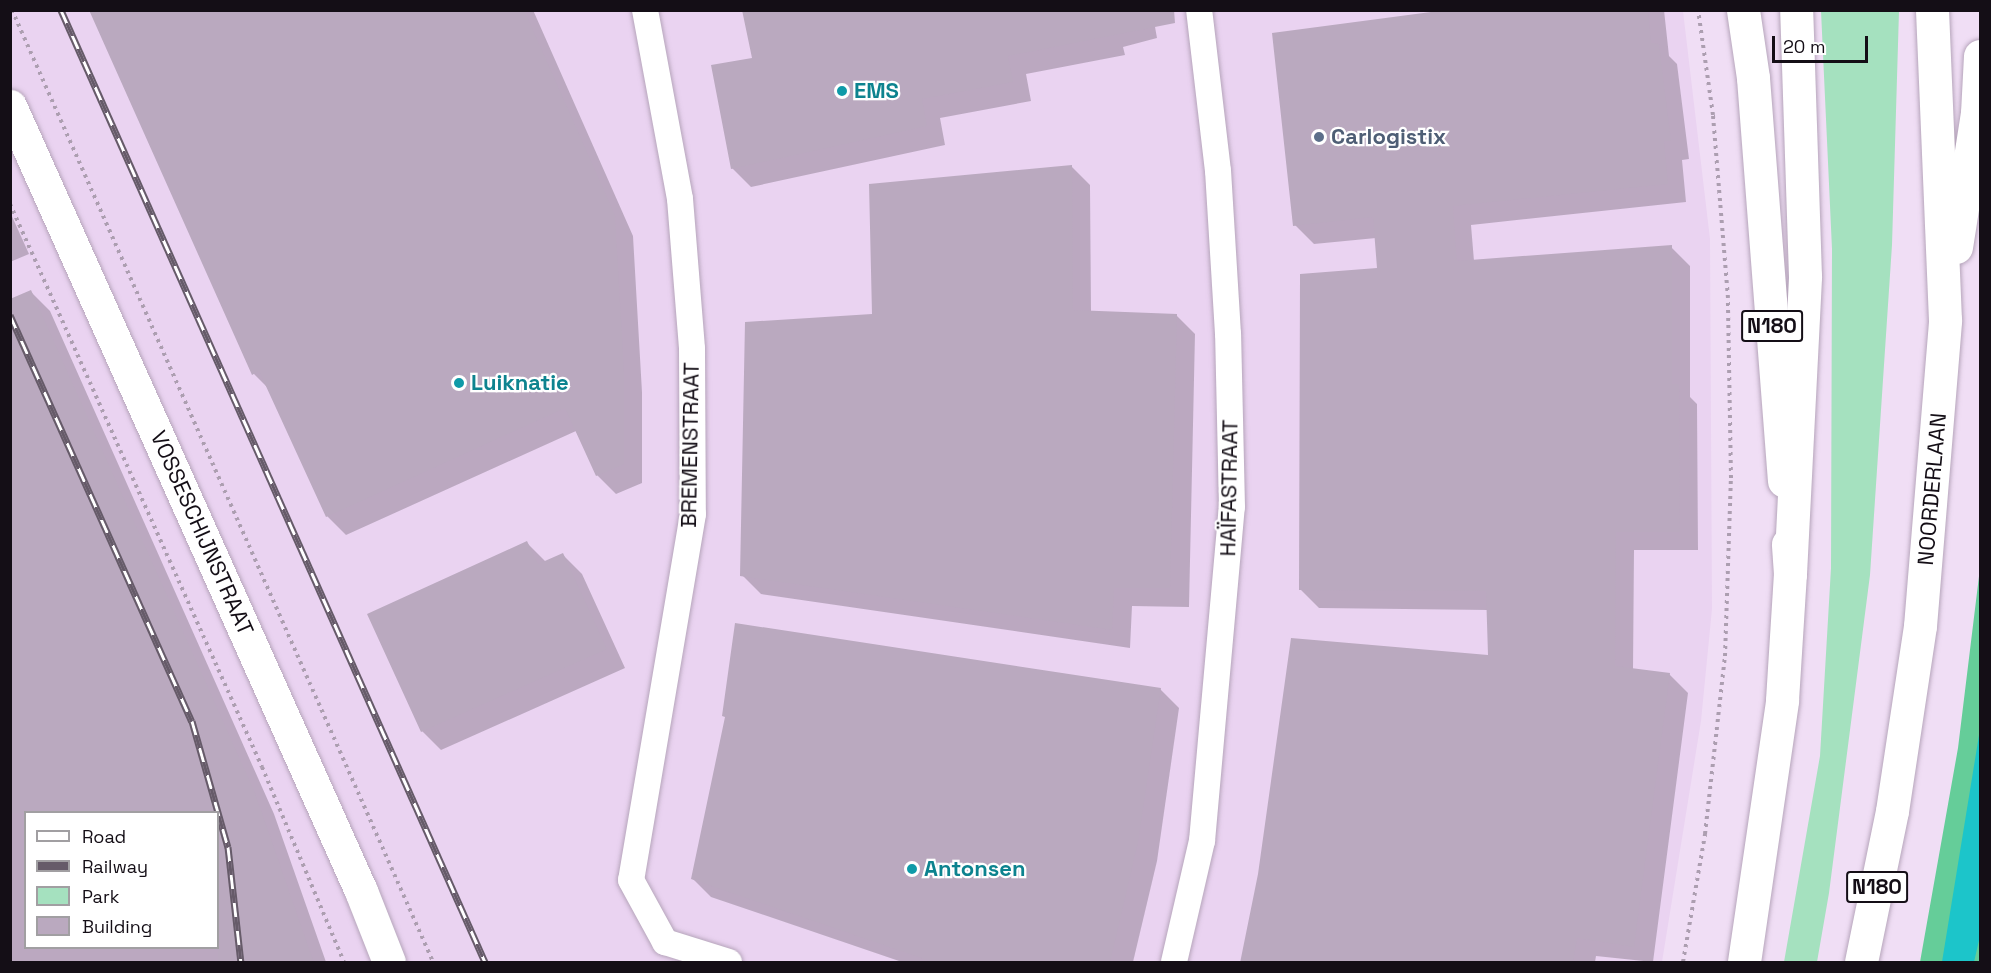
<!DOCTYPE html>
<html>
<head>
<meta charset="utf-8">
<style>
	body { margin:0 }
	#map { position:relative; width:1991px; height:973px; overflow:hidden; background:#f0def5; font-family:"Space Grotesk",sans-serif }
	div>[style] { position:absolute }
	[style*='--x'] { left:calc(var(--x)*1px); top:calc(var(--y)*1px); width:calc(var(--w)*1px); rotate:calc(var(--a)*1deg) }
	.built>* { inset:0; background:#ead3f1 }
	.green>* { inset:0; background:#a5e1bf }
	.forest>* { inset:0; background:#65cd99 }
	.water>* { inset:0; background:#1cc5ca }
	.shadow>* { inset:0; background:#0003 }
	.building>* { inset:0; background:#baa9bf }
	.path>* { height:4px; margin-top:-2px; transform-origin:0; background:repeating-linear-gradient(90deg,#ac9eb0 0 3px,transparent 0 7.5px) }
	.roads { filter:drop-shadow(0 0 2px #b6a5bb) drop-shadow(0 0 2px #b6a5bb) }
	.street>* { height:26px; margin:-13px; padding:0 13px; transform-origin:13px; border-radius:13px; background:#fff }
	.secondary>* { height:33px; margin:-16.5px; padding:0 16.5px; transform-origin:16.5px; border-radius:16.5px; background:#fff }
	.primary>* { height:33px; margin:-16.5px; padding:0 16.5px; transform-origin:16.5px; border-radius:16.5px; background:#fff }
	.highway>* { height:33px; margin:-16.5px; padding:0 16.5px; transform-origin:16.5px; border-radius:16.5px; background:#fff }
	.rail>* { height:7px; margin-top:-3.5px; transform-origin:0; background:repeating-linear-gradient(90deg,#fff 0 14px,#665b69 0 28px); box-sizing:border-box; border-block:2px solid #665b69 }
	.dots>* { width:16px; height:16px; translate:-50% -50%; box-sizing:border-box; border:3px solid #fff; border-radius:50% }
	span { translate:-50% -50%; white-space:nowrap; text-align:center; line-height:1.15; -webkit-text-stroke:4.5px #fff; paint-order:stroke }
	.shield-label span { padding:2px 4px; background:#fff; border:2px solid; border-radius:4px; -webkit-text-stroke-width:0 }
	.shield-label { font-size:21px; color:#140e16; font-weight:700 }
	.culture-label { font-size:22px; color:#0d838f; font-weight:700 }
	.left { translate:0 -50%; text-align:left }
	.service-label { font-size:22px; color:#4e5e75; font-weight:700 }
	.street-label { font-size:22px; color:#140e16 }
	.frame { position:absolute; inset:0; border:12px solid #140e16; pointer-events:none }
	.legend { position:absolute; left:24px; top:811px; width:195px; height:138px; box-sizing:border-box; background:#fff; border:2px solid #a19fa2; margin:0; padding:8px 10px; list-style:none; font-size:18px; color:#140e16 }
	.legend li { display:flex; align-items:center; gap:12px; height:30px }
	.legend b { width:30px; border:2px solid #a19fa2 }
	.scale { position:absolute; left:1772px; top:36px; width:96px; height:27px; box-sizing:border-box; border:3px solid #140e16; border-top:0; padding-left:8px; font-size:18px; line-height:21px; white-space:nowrap; color:#140e16; -webkit-text-stroke:4px #fff; paint-order:stroke }
</style>
</head>
<body>
<div id="map">
	<div class="built">
		<i style="clip-path:polygon(evenodd,10px 11px,1683px 11px,1710px 239px,1712px 609px,1701px 721px,1662px 962px,11px 962px,10px 11px,26px 812px,218px 812px,218px 948px,26px 948px,26px 812px)"></i>
	</div>
	<div class="green">
		<i style="clip-path:polygon(1821px 11px,1899px 11px,1892px 245px,1870px 575px,1829px 893px,1817px 962px,1784px 962px,1820px 756px,1831px 568px,1832px 249px)"></i>
	</div>
	<div class="forest">
		<i style="clip-path:polygon(1980px 568px,1980px 962px,1920px 962px,1958px 748px)"></i>
	</div>
	<div class="water">
		<i style="clip-path:polygon(1980px 729px,1980px 936px,1974px 962px,1942px 962px)"></i>
	</div>
	<div class="shadow">
		<i style="clip-path:polygon(91px 10px,533px 10px,633px 236px,642px 392px,642px 483px,616px 494px,597px 475px,576px 431px,346px 535px,327px 516px,269px 389px,254px 374px)"></i>
		<i style="clip-path:polygon(1152px 10px,1157px 38px,1123px 47px,1125px 55px,1026px 74px,1031px 101px,940px 118px,945px 145px,751px 187px,732px 168px,754px 59px)"></i>
		<i style="clip-path:polygon(1458px 10px,1664px 10px,1669px 56px,1677px 64px,1689px 159px,1682px 160px,1686px 202px,1471px 225px,1474px 261px,1671px 247px,1690px 266px,1690px 397px,1697px 404px,1698px 550px,1634px 550px,1633px 670px,1669px 674px,1688px 693px,1653px 962px,1596px 956px,1595px 962px,1242px 962px,1259px 874px,1490px 657px,1488px 610px,1319px 608px,1300px 589px,1379px 269px,1376px 238px,1314px 244px,1295px 225px)"></i>
		<i style="clip-path:polygon(1071px 166px,1090px 185px,1091px 312px,1176px 315px,1195px 334px,1189px 607px,1132px 606px,1130px 648px,761px 594px,742px 575px,874px 316px)"></i>
		<i style="clip-path:polygon(10px 212px,29px 254px,10px 262px)"></i>
		<i style="clip-path:polygon(evenodd,31px 292px,50px 311px,274px 814px,326px 962px,10px 962px,10px 301px,31px 292px,26px 812px,218px 812px,218px 948px,26px 948px,26px 812px)"></i>
		<i style="clip-path:polygon(527px 543px,546px 562px,563px 555px,582px 574px,625px 668px,441px 750px,422px 731px)"></i>
		<i style="clip-path:polygon(1160px 689px,1179px 708px,1157px 861px,1133px 962px,902px 962px,711px 897px,692px 878px,727px 718px)"></i>
	</div>
	<div class="building">
		<i style="clip-path:polygon(89px 10px,524px 10px,615px 215px,624px 372px,624px 464px,596px 476px,565px 408px,326px 517px,259px 371px,252px 375px)"></i>
		<i style="clip-path:polygon(742px 10px,1174px 10px,1175px 23px,1008px 56px,1013px 82px,922px 99px,927px 126px,731px 169px,711px 65px,752px 58px)"></i>
		<i style="clip-path:polygon(1446px 10px,1648px 10px,1651px 43px,1659px 44px,1671px 141px,1664px 141px,1668px 184px,1453px 206px,1457px 261px,1672px 245px,1672px 384px,1679px 384px,1680px 532px,1616px 532px,1615px 666px,1670px 673px,1634px 947px,1577px 938px,1573px 963px,1240px 963px,1258px 874px,1291px 638px,1488px 655px,1486px 591px,1299px 590px,1300px 274px,1377px 268px,1373px 217px,1293px 226px,1272px 33px)"></i>
		<i style="clip-path:polygon(1072px 165px,1073px 310px,1177px 314px,1170px 588px,1114px 588px,1112px 630px,740px 576px,745px 322px,872px 314px,869px 184px)"></i>
		<i style="clip-path:polygon(31px 290px,255px 793px,314px 963px,218px 963px,218px 813px,10px 813px,10px 299px)"></i>
		<i style="clip-path:polygon(527px 541px,538px 564px,563px 553px,607px 649px,421px 732px,367px 614px)"></i>
		<i style="clip-path:polygon(735px 623px,1161px 688px,1138px 842px,1110px 963px,936px 963px,691px 879px,725px 717px,722px 716px)"></i>
	</div>
	<div class="path">
		<i style="--x:12;--y:10;--w:1041;--a:66.14"></i>
		<i style="--x:10;--y:204;--w:617;--a:65.89"></i>
		<i style="--x:262;--y:767;--w:212;--a:67.2"></i>
		<i style="--x:1683;--y:962;--w:130;--a:-80.2"></i>
		<i style="--x:1705;--y:834;--w:179;--a:-83.6"></i>
		<i style="--x:1725;--y:656;--w:178;--a:-88.1"></i>
		<i style="--x:1731;--y:478;--w:180;--a:-91"></i>
		<i style="--x:1728;--y:298;--w:184;--a:-94.7"></i>
		<i style="--x:1713;--y:115;--w:106;--a:-98.1"></i>
	</div>
	<div class="roads">
		<div class="street">
			<i style="--x:645;--y:10;--w:192;--a:79.5"></i>
			<i style="--x:680;--y:199;--w:150;--a:85.4"></i>
			<i style="--x:692;--y:349;--w:165;--a:89.7"></i>
			<i style="--x:693;--y:514;--w:371;--a:99.6"></i>
			<i style="--x:631;--y:880;--w:71;--a:61.3"></i>
			<i style="--x:665;--y:942;--w:67;--a:17.4"></i>
			<i style="--x:1174;--y:962;--w:124;--a:-77"></i>
			<i style="--x:1202;--y:841;--w:335;--a:-84.9"></i>
			<i style="--x:1232;--y:507;--w:173;--a:-91.3"></i>
			<i style="--x:1228;--y:334;--w:163;--a:-93.5"></i>
			<i style="--x:1218;--y:171;--w:162;--a:-96.7"></i>
		</div>
		<div class="secondary">
			<i style="--x:10;--y:106;--w:860;--a:65.91"></i>
			<i style="--x:361;--y:891;--w:76;--a:68.5"></i>
		</div>
		<div class="primary">
			<i style="--x:1743;--y:10;--w:69;--a:81.6"></i>
			<i style="--x:1753;--y:78;--w:404;--a:85.6"></i>
			<i style="--x:1744;--y:962;--w:265;--a:-81.7"></i>
			<i style="--x:1782;--y:700;--w:126;--a:-86.4"></i>
			<i style="--x:1790;--y:574;--w:30;--a:-94"></i>
		</div>
		<div class="highway">
			<i style="--x:1956;--y:247;--w:136;--a:-81.1"></i>
			<i style="--x:1977;--y:113;--w:57;--a:-87"></i>
			<i style="--x:1790;--y:574;--w:298;--a:-87.1"></i>
			<i style="--x:1805;--y:276;--w:266;--a:-91.9"></i>
			<i style="--x:1861;--y:962;--w:154;--a:-78.4"></i>
			<i style="--x:1892;--y:811;--w:187;--a:-81.4"></i>
			<i style="--x:1920;--y:626;--w:307;--a:-85.3"></i>
			<i style="--x:1945;--y:320;--w:310;--a:-92.4"></i>
		</div>
	</div>
	<div class="rail">
		<i style="--x:61;--y:10;--w:1042;--a:65.99"></i>
		<i style="--x:10;--y:315;--w:445;--a:65.9"></i>
		<i style="--x:192;--y:721;--w:131;--a:74.1"></i>
		<i style="--x:228;--y:847;--w:116;--a:83.6"></i>
	</div>
	<div class="dots">
		<i style="left:842px;top:91px;background:#0f9aa8"></i>
		<i style="left:1319px;top:137px;background:#5c6f8a"></i>
		<i style="left:459px;top:383px;background:#0f9aa8"></i>
		<i style="left:912px;top:869px;background:#0f9aa8"></i>
	</div>
	<div class="shield-label">
		<span style="left:1772px;top:326px">N180</span>
		<span style="left:1877px;top:887px">N180</span>
	</div>
	<div class="culture-label">
		<span class="left" style="left:854px;top:91px">EMS</span>
		<span class="left" style="left:471px;top:383px">Luiknatie</span>
		<span class="left" style="left:924px;top:869px">Antonsen</span>
	</div>
	<div class="service-label">
		<span class="left" style="left:1331px;top:137px">Carlogistix</span>
	</div>
	<div class="street-label">
		<span style="left:690px;top:445px;rotate:-89deg">BREMENSTRAAT</span>
		<span style="left:1229px;top:488px;rotate:-89deg">HAÏFASTRAAT</span>
		<span style="left:1932px;top:489px;rotate:-85deg">NOORDERLAAN</span>
		<span style="left:202px;top:533px;rotate:66deg">VOSSESCHIJNSTRAAT</span>
	</div>
	<div class="frame"></div>
	<ul class="legend">
	<li><b style="height:8px;background:#fff"></b>Road</li>
	<li><b style="height:8px;background:#665b69"></b>Railway</li>
	<li><b style="height:16px;background:#a5e1bf"></b>Park</li>
	<li><b style="height:16px;background:#baa9bf"></b>Building</li>
	</ul>
	<div class="scale">20 m</div>
</div>
</body>
</html>
